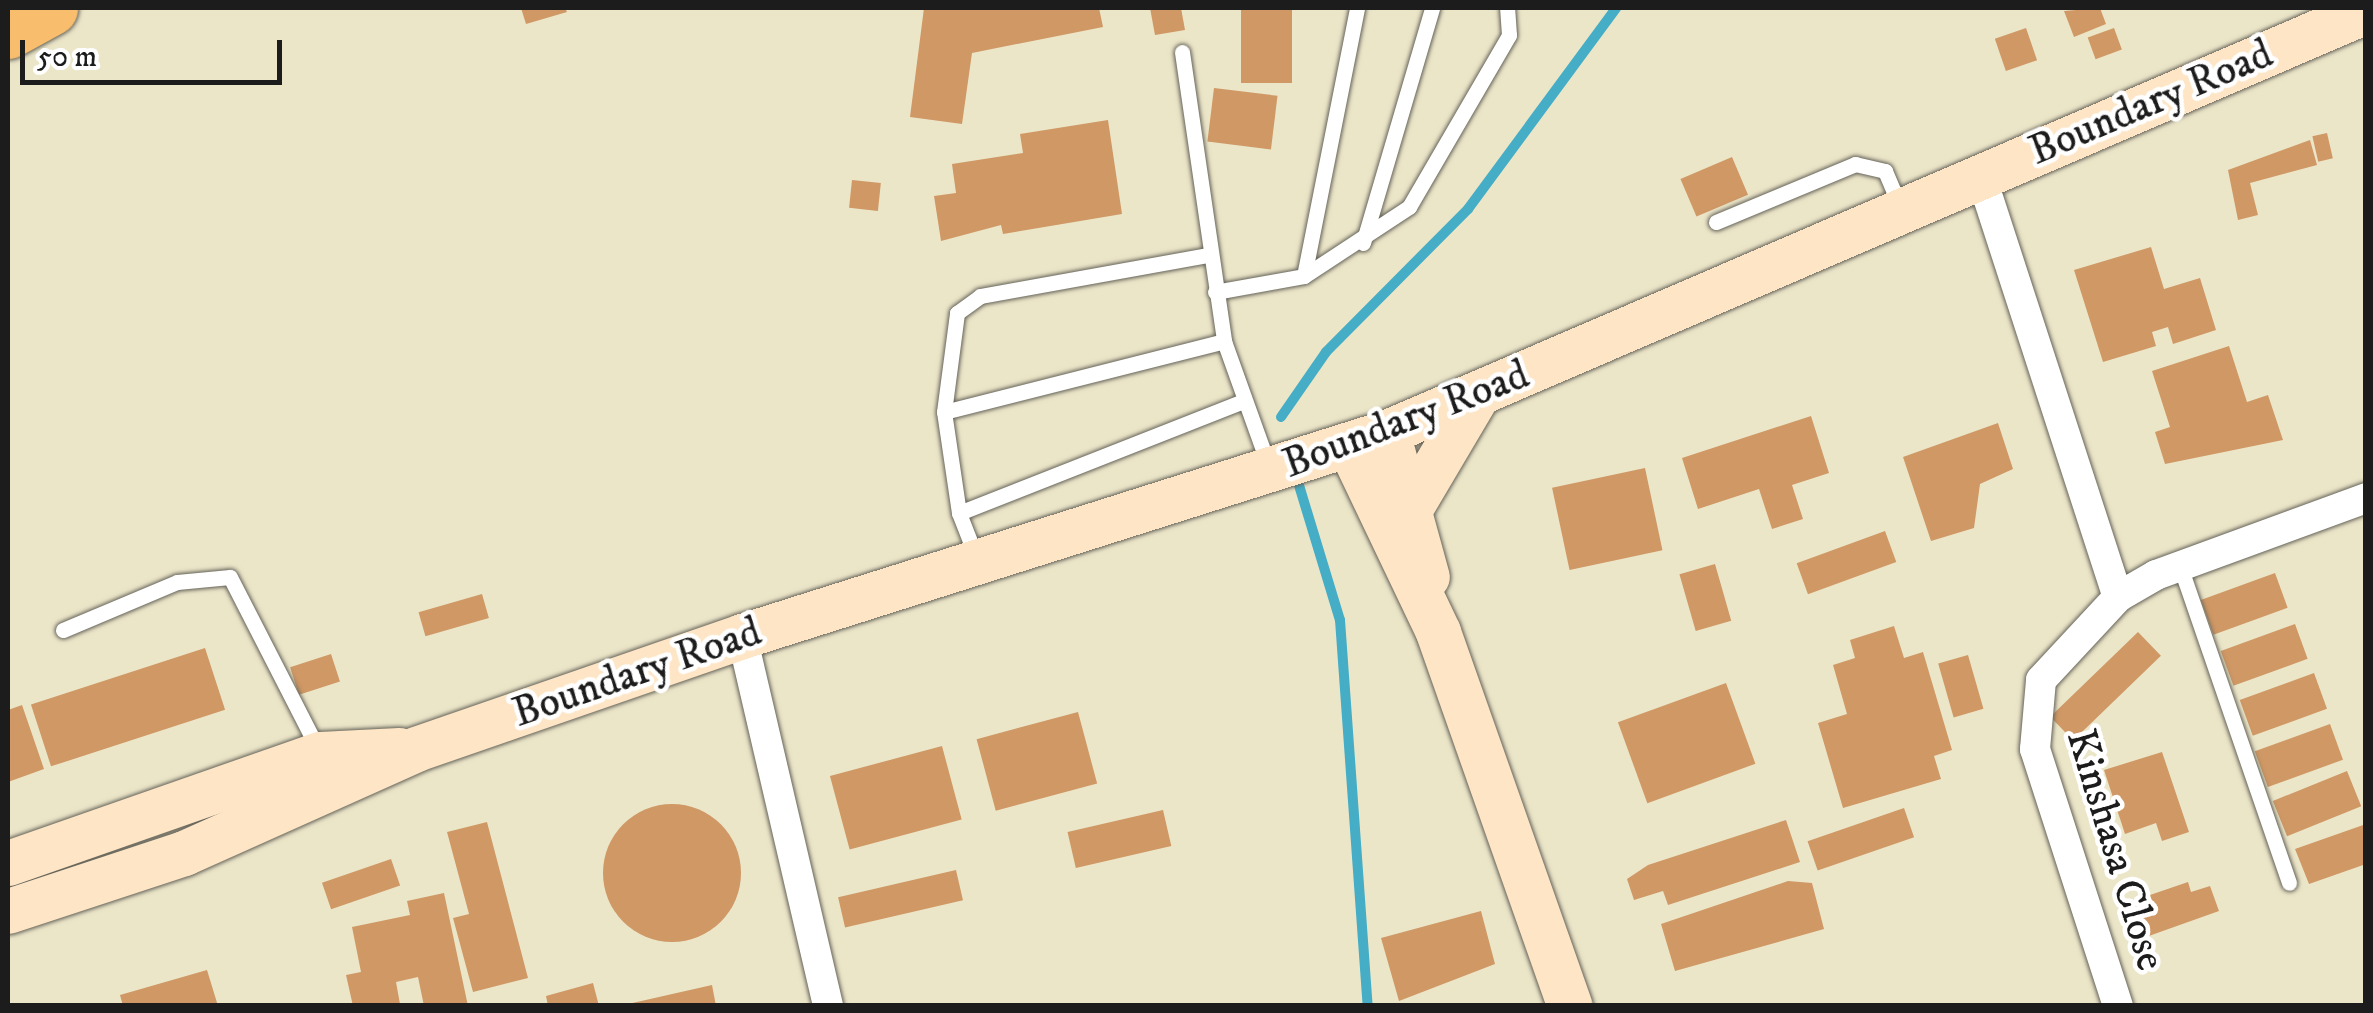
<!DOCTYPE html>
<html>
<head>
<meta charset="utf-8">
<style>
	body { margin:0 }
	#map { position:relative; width:2373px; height:1013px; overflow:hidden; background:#ece6c9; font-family:"IM FELL DW Pica",serif }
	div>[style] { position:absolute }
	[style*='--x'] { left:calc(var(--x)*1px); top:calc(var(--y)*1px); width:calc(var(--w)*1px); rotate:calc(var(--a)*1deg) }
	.stream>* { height:10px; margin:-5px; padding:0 5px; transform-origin:5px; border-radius:5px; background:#45adc5 }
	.building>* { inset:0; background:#cf9865; transform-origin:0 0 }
	.round { border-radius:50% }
	.roads { filter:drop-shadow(0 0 2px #656359) drop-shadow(0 0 2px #656359) }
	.lane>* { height:15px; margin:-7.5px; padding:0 7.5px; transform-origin:7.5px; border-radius:7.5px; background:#fff }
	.street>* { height:30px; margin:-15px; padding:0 15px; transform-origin:15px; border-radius:15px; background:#fff }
	.secondary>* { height:45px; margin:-22.5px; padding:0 22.5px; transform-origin:22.5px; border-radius:22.5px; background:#fde5c5 }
	.highway>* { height:55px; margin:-27.5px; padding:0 27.5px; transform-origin:27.5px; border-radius:27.5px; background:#f9be6d }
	span { translate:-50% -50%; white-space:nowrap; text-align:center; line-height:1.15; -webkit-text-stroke:9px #fff; paint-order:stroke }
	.street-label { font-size:42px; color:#1c1c1c }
	.frame { position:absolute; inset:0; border:10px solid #1c1c1c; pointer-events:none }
	.scale { position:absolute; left:20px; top:40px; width:262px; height:45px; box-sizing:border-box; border:5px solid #1c1c1c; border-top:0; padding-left:12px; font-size:30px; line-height:35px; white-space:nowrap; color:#1c1c1c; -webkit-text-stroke:8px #fff; paint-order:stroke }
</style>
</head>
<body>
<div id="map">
	<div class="stream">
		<i style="--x:1281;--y:417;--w:79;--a:-55.3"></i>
		<i style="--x:1326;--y:352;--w:202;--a:-45.2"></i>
		<i style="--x:1468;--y:209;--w:250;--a:-53.6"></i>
		<i style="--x:1298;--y:482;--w:144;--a:73.1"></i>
		<i style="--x:1340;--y:620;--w:387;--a:85.9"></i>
	</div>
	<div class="building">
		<i style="clip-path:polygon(521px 8px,565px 8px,567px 12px,526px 24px)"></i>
		<i style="clip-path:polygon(924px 8px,1099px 8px,1103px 27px,972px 53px,962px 124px,910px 117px)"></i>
		<i style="clip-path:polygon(1150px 8px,1181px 8px,1185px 30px,1155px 35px)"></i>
		<i style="left:1241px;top:8px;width:51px;height:75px"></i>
		<i style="clip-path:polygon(2100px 8px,2106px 24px,2074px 37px,2064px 11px)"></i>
		<i style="left:2026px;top:28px;width:34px;height:33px;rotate:71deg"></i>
		<i style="left:2114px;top:28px;width:23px;height:28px;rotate:70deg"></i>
		<i style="left:1214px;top:88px;width:64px;height:54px;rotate:7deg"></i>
		<i style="clip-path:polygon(1108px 120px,1122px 214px,1003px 234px,1001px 225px,941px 241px,934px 196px,956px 193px,952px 164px,1023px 153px,1020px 134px)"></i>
		<i style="left:2327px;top:133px;width:26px;height:15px;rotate:77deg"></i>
		<i style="clip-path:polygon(2310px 140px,2317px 165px,2250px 183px,2258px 215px,2238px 220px,2228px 170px)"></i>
		<i style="left:1732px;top:157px;width:41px;height:56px;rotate:67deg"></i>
		<i style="left:852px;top:180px;width:29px;height:28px;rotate:6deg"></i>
		<i style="clip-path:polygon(2151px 247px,2164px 289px,2200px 278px,2216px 330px,2173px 344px,2168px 327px,2152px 332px,2156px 346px,2103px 362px,2074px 270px)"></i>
		<i style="clip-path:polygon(2229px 346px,2247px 402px,2268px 395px,2283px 440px,2165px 464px,2155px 432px,2170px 427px,2152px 371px)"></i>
		<i style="clip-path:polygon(1811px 416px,1829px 473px,1792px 485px,1803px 519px,1772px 529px,1759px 489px,1698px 509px,1682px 458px)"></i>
		<i style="clip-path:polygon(1998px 423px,2013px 469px,1980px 484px,1974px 528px,1931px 541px,1903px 457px)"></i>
		<i style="left:1645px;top:468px;width:84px;height:95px;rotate:78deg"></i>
		<i style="left:1885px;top:531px;width:33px;height:94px;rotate:70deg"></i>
		<i style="left:1715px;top:564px;width:59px;height:37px;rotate:74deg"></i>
		<i style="left:2275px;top:573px;width:37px;height:79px;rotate:70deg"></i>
		<i style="left:482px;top:594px;width:25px;height:66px;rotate:74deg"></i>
		<i style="left:2295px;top:624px;width:37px;height:79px;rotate:70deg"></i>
		<i style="clip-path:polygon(1894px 626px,1904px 658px,1923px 652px,1952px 750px,1934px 756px,1941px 779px,1843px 808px,1818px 723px,1847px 714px,1833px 665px,1855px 658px,1850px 640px)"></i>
		<i style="left:2138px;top:632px;width:33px;height:122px;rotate:46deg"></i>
		<i style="left:205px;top:648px;width:65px;height:183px;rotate:72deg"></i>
		<i style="left:331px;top:654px;width:29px;height:43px;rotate:72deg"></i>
		<i style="left:1968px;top:655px;width:56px;height:31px;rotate:74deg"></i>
		<i style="left:2314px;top:673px;width:38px;height:79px;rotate:70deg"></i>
		<i style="left:1726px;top:683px;width:86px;height:115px;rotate:70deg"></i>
		<i style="clip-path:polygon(22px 705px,44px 769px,8px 782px,8px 710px)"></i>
		<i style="left:1078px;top:712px;width:74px;height:105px;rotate:75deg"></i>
		<i style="left:2330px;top:724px;width:38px;height:80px;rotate:70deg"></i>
		<i style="left:942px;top:746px;width:76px;height:116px;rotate:75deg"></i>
		<i style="clip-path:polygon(2162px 752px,2189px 832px,2162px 841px,2156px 823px,2125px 834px,2104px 770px)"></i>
		<i style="left:2347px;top:771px;width:38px;height:80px;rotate:68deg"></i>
		<i class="round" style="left:603px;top:804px;width:138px;height:138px"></i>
		<i style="left:1904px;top:808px;width:31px;height:102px;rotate:71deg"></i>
		<i style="left:1163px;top:810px;width:37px;height:98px;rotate:77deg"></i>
		<i style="clip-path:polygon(1786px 820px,1800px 862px,1668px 905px,1663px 891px,1634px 900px,1627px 879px,1648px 865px)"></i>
		<i style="clip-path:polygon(487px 822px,528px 978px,473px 992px,453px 918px,469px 914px,447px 832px)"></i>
		<i style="clip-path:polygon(2366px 824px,2366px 864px,2309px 884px,2295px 849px)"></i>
		<i style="left:391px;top:859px;width:28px;height:73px;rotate:71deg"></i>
		<i style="left:956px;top:870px;width:31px;height:121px;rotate:77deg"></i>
		<i style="clip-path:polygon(1788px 881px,1812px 883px,1824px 929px,1675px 971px,1661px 924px)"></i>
		<i style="clip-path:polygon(2188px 882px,2191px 892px,2210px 886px,2219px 911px,2146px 937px,2137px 912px,2154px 906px,2150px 895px)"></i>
		<i style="clip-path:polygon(444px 893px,468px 1006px,424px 1006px,418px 977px,396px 982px,400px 1004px,353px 1006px,346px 975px,361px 972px,352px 927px,410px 915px,407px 901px)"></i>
		<i style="clip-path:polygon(1481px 911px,1495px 964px,1399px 1001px,1381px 938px)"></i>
		<i style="clip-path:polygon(207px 970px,218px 1006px,123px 1006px,120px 995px)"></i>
		<i style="clip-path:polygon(593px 983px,599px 1006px,548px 1006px,546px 996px)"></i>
		<i style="clip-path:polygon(712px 985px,716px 1006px,628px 1006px,628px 1004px)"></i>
	</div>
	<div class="roads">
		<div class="lane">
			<i style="--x:1182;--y:52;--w:292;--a:81.7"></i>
			<i style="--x:1224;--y:341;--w:131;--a:70.3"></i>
			<i style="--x:1716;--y:222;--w:151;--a:-22.6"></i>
			<i style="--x:1855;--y:164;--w:31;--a:13"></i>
			<i style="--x:1885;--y:171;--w:39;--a:67"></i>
			<i style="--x:1363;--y:243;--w:245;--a:-73.6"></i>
			<i style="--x:1304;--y:276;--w:273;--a:-78.8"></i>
			<i style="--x:1215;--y:292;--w:90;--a:-10.2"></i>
			<i style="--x:1304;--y:276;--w:126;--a:-33.3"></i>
			<i style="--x:1409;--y:207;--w:199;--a:-59.8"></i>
			<i style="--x:1509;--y:35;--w:27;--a:-94"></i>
			<i style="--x:944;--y:412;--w:289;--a:-14.2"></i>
			<i style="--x:959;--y:513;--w:305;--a:-21.5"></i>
			<i style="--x:977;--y:559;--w:49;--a:-111.4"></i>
			<i style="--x:959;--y:513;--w:102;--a:-98.4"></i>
			<i style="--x:944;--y:412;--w:100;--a:-82.5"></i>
			<i style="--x:957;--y:313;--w:29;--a:-36"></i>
			<i style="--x:980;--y:296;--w:233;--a:-10.2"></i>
			<i style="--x:2180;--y:566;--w:335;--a:71"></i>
			<i style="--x:63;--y:630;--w:124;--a:-22.8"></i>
			<i style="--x:177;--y:582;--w:53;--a:-5.4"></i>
			<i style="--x:230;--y:577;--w:195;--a:62.9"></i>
		</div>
		<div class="street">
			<i style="--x:1981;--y:176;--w:443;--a:72"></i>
			<i style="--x:742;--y:636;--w:380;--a:76.9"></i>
			<i style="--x:2118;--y:1006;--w:270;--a:-107.9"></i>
			<i style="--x:2035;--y:749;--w:69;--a:-85"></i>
			<i style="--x:2041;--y:680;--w:113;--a:-47.1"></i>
			<i style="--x:2118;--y:597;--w:44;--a:-30.1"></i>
			<i style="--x:2156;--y:575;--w:224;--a:-20.1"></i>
		</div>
		<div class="secondary">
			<i style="--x:1387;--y:432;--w:150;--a:74.6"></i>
			<i style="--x:1349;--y:445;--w:207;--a:64.5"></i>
			<i style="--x:1438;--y:632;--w:397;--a:70.6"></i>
			<i style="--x:1412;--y:505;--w:128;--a:-59.4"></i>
			<i style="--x:8;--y:863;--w:330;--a:-19.3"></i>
			<i style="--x:320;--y:754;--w:79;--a:-2.9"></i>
			<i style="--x:8;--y:911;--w:185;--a:-18.2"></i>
			<i style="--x:184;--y:853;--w:254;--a:-24.1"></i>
			<i style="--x:416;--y:749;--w:345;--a:-19.1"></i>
			<i style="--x:742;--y:636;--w:676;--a:-17.55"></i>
			<i style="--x:1387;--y:432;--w:1066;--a:-23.27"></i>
		</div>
		<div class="highway">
			<i style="--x:8;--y:31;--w:48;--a:-28.7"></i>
		</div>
	</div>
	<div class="street-label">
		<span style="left:2151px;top:103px;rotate:-23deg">Boundary Road</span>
		<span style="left:1406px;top:420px;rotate:-21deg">Boundary Road</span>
		<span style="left:637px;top:673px;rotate:-19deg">Boundary Road</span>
		<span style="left:2115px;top:850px;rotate:73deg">Kinshasa Close</span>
	</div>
	<div class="frame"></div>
	<div class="scale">50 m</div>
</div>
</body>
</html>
